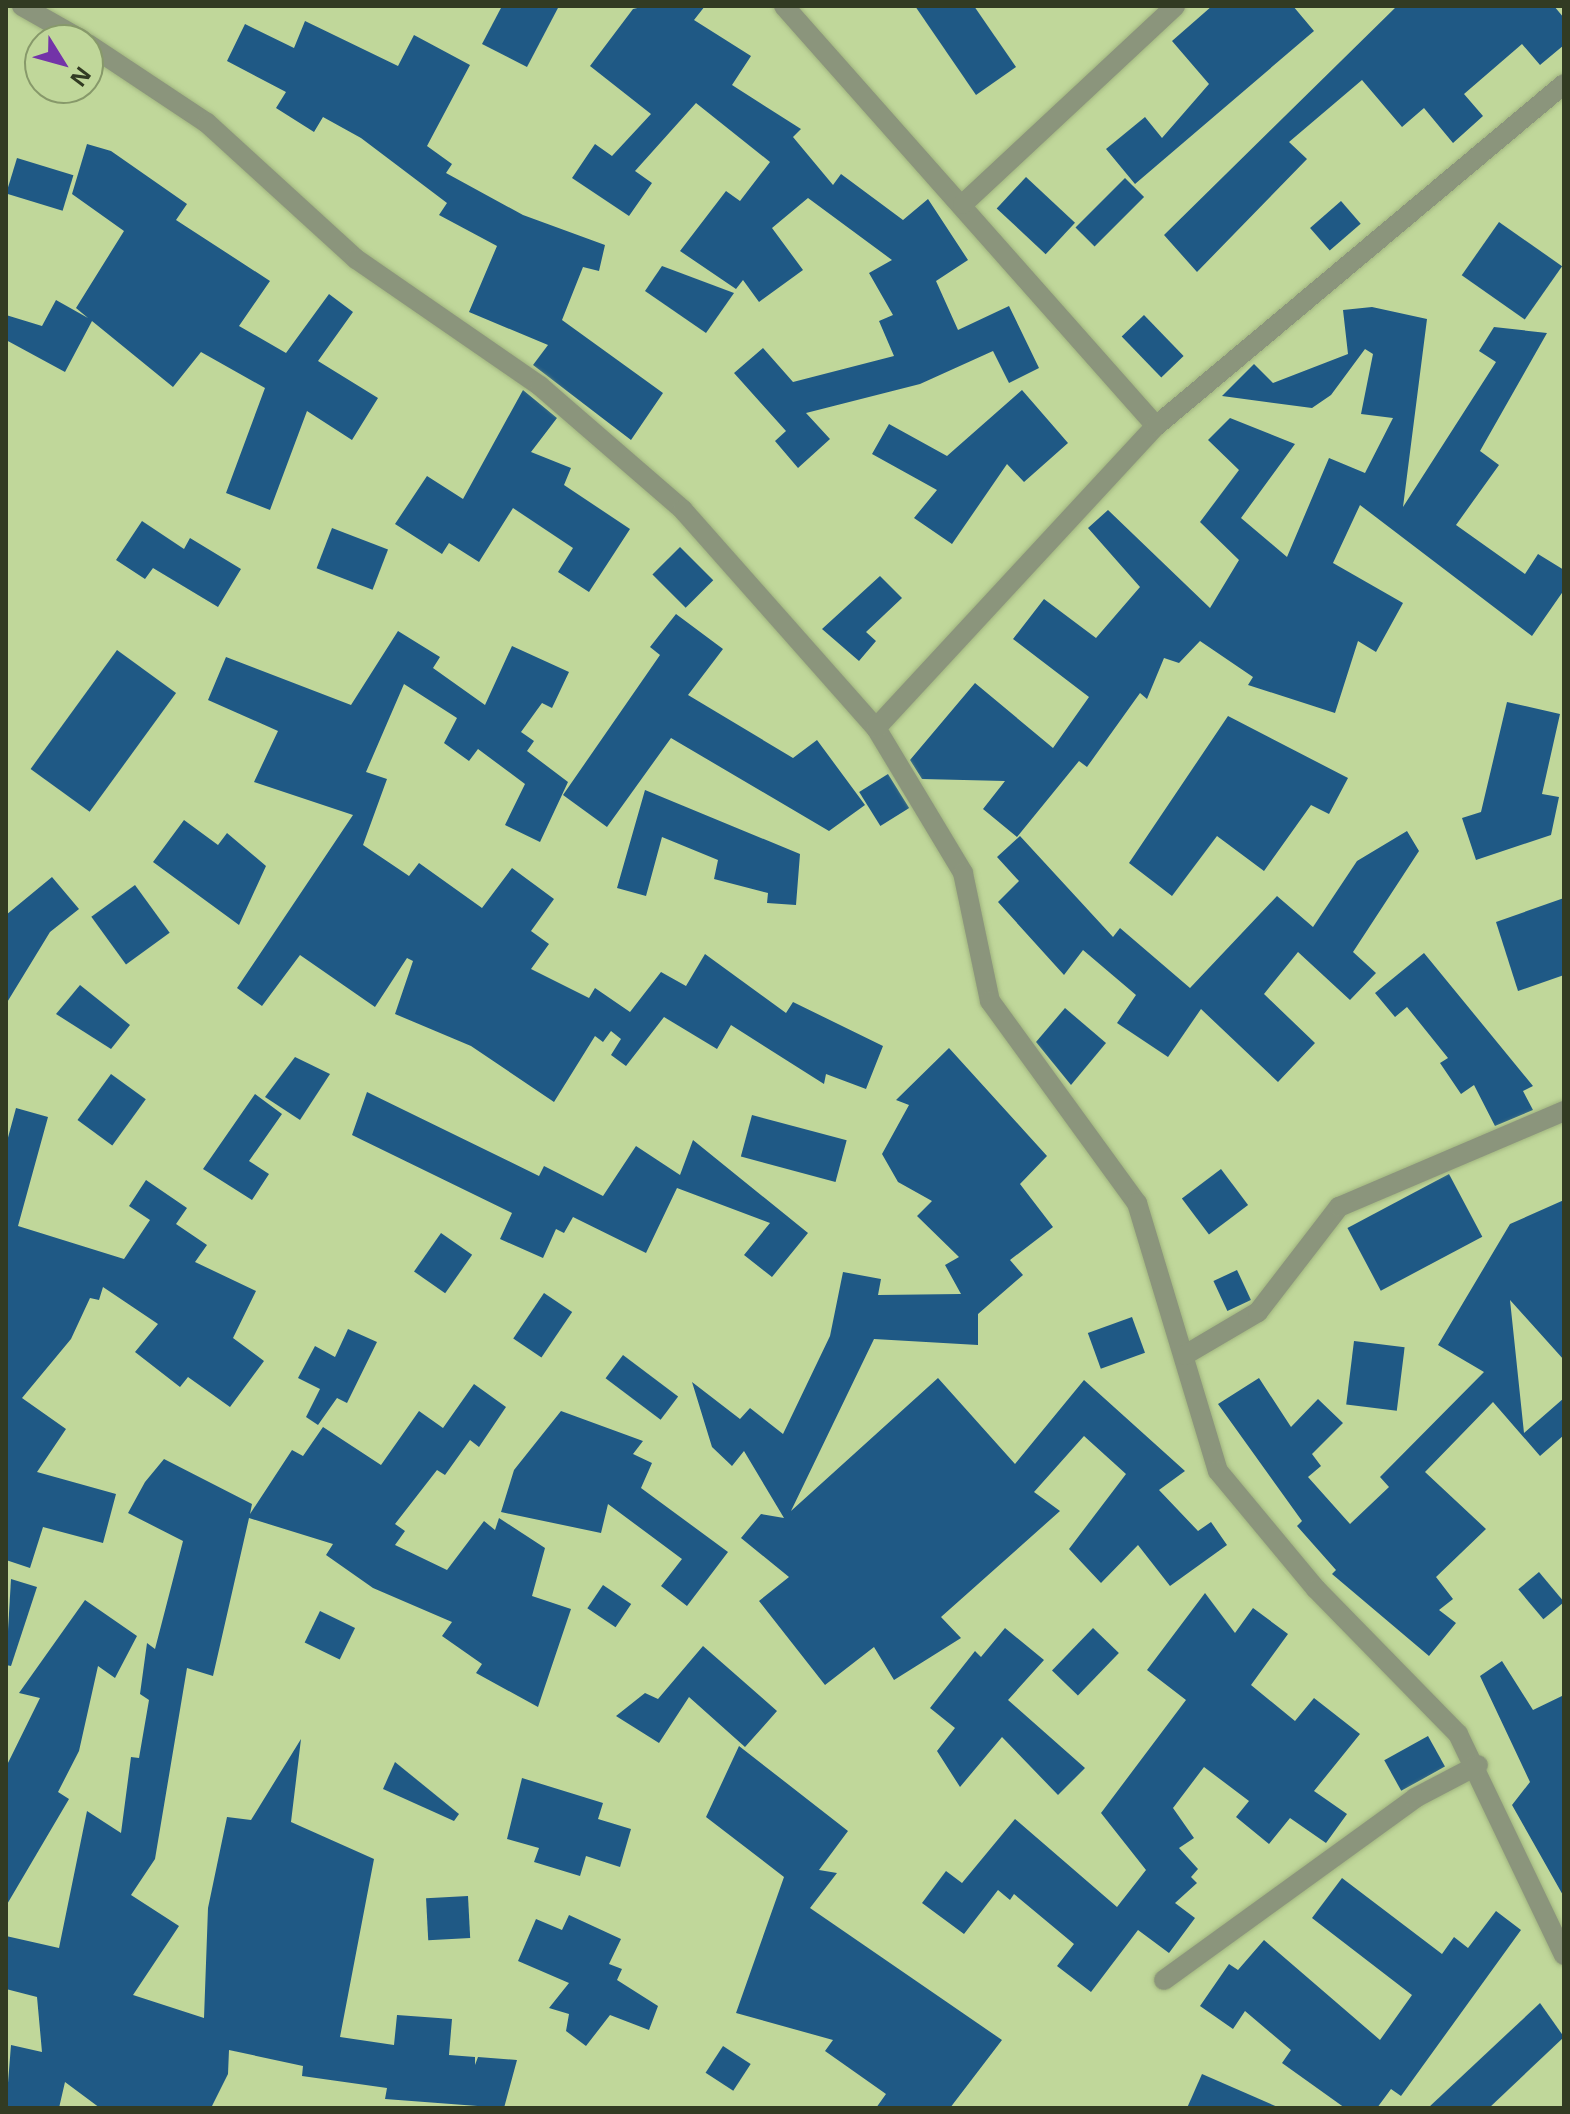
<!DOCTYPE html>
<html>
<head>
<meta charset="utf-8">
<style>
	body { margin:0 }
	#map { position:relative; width:1570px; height:2114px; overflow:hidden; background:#c0d79a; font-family:"Noto Sans",sans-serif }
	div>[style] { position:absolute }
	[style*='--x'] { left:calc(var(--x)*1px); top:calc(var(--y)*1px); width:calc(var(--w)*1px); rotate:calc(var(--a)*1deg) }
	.building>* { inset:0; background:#1f5985; transform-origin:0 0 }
	.roads { filter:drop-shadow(0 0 2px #a1b580) drop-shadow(0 0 2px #a1b580) }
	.minor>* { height:20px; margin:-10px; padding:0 10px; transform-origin:10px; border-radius:10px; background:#8b957c }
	span { translate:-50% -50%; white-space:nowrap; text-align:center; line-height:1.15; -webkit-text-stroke:8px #c0d79a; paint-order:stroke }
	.frame { position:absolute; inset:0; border:8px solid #323b23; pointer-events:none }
	.north { position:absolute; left:24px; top:24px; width:80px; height:80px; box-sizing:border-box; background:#c0d79a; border:2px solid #87996a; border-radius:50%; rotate:127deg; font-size:22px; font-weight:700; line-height:32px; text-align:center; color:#323b23 }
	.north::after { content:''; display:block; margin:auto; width:28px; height:36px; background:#7333a8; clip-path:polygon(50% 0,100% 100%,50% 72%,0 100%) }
</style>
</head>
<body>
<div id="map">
	<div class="building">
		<i style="clip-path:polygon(502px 6px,559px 6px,527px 67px,482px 44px)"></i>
		<i style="clip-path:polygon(646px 6px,705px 6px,694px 20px,751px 56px,732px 85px,801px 129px,793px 137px,833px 185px,841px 174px,903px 220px,928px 199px,968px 260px,936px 281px,958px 330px,1009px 306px,1039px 368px,1009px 383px,993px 351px,920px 384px,806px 413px,830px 439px,798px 468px,775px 441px,786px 431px,734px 373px,763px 348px,793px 382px,894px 356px,879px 321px,893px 315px,869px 273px,892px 260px,808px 198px,772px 228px,803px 270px,759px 302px,743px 280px,736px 289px,680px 251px,726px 191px,740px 201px,770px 162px,696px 103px,635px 171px,652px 183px,629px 216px,572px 178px,595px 144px,612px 156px,651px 114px,590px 66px,633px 9px)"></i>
		<i style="clip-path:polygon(915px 6px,974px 6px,1016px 67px,976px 95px)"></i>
		<i style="clip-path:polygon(1212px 6px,1293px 6px,1314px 31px,1135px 184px,1106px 149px,1145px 117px,1162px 138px,1209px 84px,1172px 41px)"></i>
		<i style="clip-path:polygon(1397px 6px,1554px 6px,1564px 18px,1564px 45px,1540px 65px,1522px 44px,1464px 94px,1483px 116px,1453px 143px,1424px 108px,1402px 127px,1362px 80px,1289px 142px,1307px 159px,1197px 272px,1164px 235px)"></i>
		<i style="clip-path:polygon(305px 21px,398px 66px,414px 35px,470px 65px,427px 146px,452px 164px,446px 173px,523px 215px,605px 245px,599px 271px,583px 267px,562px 320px,663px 393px,631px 440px,533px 365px,548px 345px,469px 312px,497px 246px,439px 215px,447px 203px,361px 138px,323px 117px,314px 132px,276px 108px,286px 92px,227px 61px,245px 24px,294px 48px)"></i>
		<i style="clip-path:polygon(87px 144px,111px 151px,187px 204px,176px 220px,270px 281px,239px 326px,286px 353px,329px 294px,353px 312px,318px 361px,378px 398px,352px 440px,307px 411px,270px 510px,226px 493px,265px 388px,201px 352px,173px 387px,92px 321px,65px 372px,6px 340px,6px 315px,42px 326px,56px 300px,88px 318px,76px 308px,124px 231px,72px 194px)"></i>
		<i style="left:17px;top:158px;width:59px;height:37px;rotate:17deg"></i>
		<i style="left:1026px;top:177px;width:67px;height:43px;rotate:43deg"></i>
		<i style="left:1125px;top:178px;width:27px;height:70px;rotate:45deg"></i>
		<i style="left:1341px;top:201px;width:30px;height:41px;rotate:49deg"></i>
		<i style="left:1499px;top:222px;width:77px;height:65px;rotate:35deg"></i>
		<i style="clip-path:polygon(662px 266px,734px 293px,706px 333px,645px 291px)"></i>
		<i style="clip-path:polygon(1372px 307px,1427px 319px,1403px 507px,1496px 362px,1479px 351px,1494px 327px,1547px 333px,1480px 451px,1499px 465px,1456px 525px,1525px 574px,1538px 554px,1564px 570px,1564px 590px,1532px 636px,1360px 505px,1333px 563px,1403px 603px,1376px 652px,1358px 641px,1335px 713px,1248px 685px,1253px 677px,1200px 641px,1179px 663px,1164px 658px,1147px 699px,1140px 693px,1087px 767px,1079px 761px,1017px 837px,983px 809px,1005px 781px,922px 779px,910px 760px,975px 683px,1053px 748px,1089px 697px,1013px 639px,1044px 599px,1096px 638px,1140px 587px,1088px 528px,1108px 510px,1210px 608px,1239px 560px,1200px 522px,1239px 470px,1208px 440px,1230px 418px,1295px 444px,1241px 518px,1287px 557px,1329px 458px,1365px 473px,1393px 418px,1361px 414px,1373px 354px,1365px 349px,1331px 395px,1312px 408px,1222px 396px,1254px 364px,1273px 383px,1348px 354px,1343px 310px)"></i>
		<i style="left:1144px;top:315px;width:57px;height:31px;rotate:46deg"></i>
		<i style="clip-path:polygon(523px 390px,557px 418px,531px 452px,571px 468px,564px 485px,630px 529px,589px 592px,558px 572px,573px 548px,513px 508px,479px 562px,449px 543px,442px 554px,395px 524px,427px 476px,463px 499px)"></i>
		<i style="clip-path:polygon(1022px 390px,1068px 443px,1024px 482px,1007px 464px,952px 544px,914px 518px,937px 490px,872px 454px,889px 424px,947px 456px)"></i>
		<i style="clip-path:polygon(142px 521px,184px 549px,190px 538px,241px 569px,218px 607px,153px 568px,145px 579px,116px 560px)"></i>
		<i style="left:332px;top:528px;width:60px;height:43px;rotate:21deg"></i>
		<i style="left:680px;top:547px;width:47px;height:39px;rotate:45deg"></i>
		<i style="clip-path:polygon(880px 576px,902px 598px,866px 632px,876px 641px,859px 661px,822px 629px)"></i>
		<i style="clip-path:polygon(676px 614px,723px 649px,688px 695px,793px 758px,817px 740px,865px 805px,829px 831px,671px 738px,607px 827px,563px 795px,660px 655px,650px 647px)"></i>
		<i style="clip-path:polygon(398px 631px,440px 657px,433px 668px,485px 705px,512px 646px,569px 672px,552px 708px,542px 703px,521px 732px,534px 741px,527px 751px,568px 782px,540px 842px,505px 825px,525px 784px,478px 749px,469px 761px,444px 743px,457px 718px,404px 684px,366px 772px,387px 779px,363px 845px,409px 876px,419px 863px,482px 908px,512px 868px,554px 899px,531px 931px,549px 944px,531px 969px,589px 998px,595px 988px,630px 1012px,661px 972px,686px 986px,705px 954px,786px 1013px,793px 1002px,883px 1046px,866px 1089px,826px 1074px,824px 1084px,731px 1025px,717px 1049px,664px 1017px,626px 1066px,611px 1055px,621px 1039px,611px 1031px,603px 1042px,595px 1036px,554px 1102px,471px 1046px,395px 1014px,413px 961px,407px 958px,375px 1007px,300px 955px,262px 1006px,237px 988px,353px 815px,254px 782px,278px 731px,208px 700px,226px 657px,351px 705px)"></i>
		<i style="left:117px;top:650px;width:73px;height:147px;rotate:36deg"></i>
		<i style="clip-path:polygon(1507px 702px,1560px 714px,1542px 794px,1559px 797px,1551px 835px,1476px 860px,1462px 818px,1481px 812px)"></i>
		<i style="clip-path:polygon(1228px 716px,1348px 778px,1329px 814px,1311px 805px,1264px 871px,1217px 836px,1172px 896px,1129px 863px)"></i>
		<i style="left:888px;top:774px;width:40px;height:34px;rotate:58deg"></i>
		<i style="clip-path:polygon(645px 790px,800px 854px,796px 905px,767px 903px,768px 893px,714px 879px,718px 860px,662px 837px,646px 896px,617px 888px)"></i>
		<i style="clip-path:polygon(184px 820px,218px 845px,227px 833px,266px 866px,239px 925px,153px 862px)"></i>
		<i style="clip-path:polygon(1407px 831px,1419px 851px,1353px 952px,1376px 973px,1350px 1000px,1298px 952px,1264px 994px,1315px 1043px,1278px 1082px,1201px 1009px,1168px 1057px,1117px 1023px,1136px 995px,1083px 950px,1064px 975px,998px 902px,1019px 881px,997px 857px,1020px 836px,1113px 937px,1120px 928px,1190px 988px,1277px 896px,1313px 927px,1357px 861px)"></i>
		<i style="clip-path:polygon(52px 877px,79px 909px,50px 932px,6px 1004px,6px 915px)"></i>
		<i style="left:135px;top:885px;width:59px;height:54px;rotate:54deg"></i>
		<i style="clip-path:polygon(1564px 898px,1564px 975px,1518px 991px,1496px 922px)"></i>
		<i style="clip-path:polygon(1424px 953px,1533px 1086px,1523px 1091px,1533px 1110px,1495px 1126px,1474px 1085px,1461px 1094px,1440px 1063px,1448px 1058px,1407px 1007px,1395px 1017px,1375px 993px)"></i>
		<i style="clip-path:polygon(80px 985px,130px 1025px,111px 1049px,56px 1014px)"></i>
		<i style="clip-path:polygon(1065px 1008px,1106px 1043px,1071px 1085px,1036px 1042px)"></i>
		<i style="clip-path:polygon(949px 1048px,1047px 1156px,1020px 1184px,1053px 1227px,1010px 1260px,1023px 1275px,978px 1314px,978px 1345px,874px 1339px,791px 1511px,938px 1378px,1015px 1464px,1084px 1380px,1185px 1471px,1159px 1490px,1198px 1531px,1211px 1522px,1227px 1545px,1170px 1586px,1138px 1545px,1101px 1583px,1069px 1549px,1126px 1474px,1084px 1436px,1034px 1492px,1060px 1511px,941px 1617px,961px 1638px,894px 1680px,874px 1647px,825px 1685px,759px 1601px,789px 1577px,741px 1538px,761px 1514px,784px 1518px,744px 1451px,732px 1466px,712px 1447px,692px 1382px,740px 1419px,750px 1408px,783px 1434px,830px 1336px,843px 1272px,881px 1279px,878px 1295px,961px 1294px,945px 1265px,959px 1257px,917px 1216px,932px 1201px,898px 1182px,882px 1154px,909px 1105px,896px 1100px)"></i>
		<i style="clip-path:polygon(295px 1057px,330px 1074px,300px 1120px,265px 1097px)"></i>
		<i style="left:111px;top:1074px;width:43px;height:57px;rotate:36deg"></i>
		<i style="clip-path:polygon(367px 1092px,539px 1176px,544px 1166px,603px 1196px,636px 1146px,680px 1175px,693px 1140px,808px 1233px,772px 1277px,744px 1255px,770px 1223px,677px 1188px,646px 1253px,573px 1217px,564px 1233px,556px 1229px,543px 1258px,500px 1239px,512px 1213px,352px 1135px)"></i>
		<i style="clip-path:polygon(255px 1094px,282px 1114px,249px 1161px,269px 1174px,252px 1200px,203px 1169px)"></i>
		<i style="clip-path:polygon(16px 1108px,48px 1117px,18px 1226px,124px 1259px,150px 1220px,129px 1206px,146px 1180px,187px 1208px,176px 1224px,207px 1245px,195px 1262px,256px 1291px,233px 1338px,264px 1361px,230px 1407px,188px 1377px,180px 1387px,135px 1352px,158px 1324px,103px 1287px,99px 1300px,90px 1298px,71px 1339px,22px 1398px,66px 1429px,37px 1472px,116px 1494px,103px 1543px,43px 1527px,30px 1568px,6px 1560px,6px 1145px)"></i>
		<i style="left:752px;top:1115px;width:98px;height:43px;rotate:15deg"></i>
		<i style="left:1221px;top:1169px;width:45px;height:49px;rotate:53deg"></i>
		<i style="left:1449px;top:1174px;width:71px;height:115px;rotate:62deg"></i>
		<i style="clip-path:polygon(1564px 1200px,1564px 1360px,1510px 1300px,1524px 1433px,1564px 1398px,1564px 1435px,1540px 1456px,1493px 1402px,1425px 1472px,1486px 1529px,1436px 1577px,1453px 1599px,1439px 1610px,1456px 1623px,1429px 1656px,1332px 1574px,1336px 1570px,1297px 1526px,1302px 1521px,1218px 1404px,1259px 1378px,1291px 1427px,1318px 1399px,1343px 1423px,1312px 1454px,1321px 1466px,1308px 1477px,1350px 1524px,1389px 1487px,1380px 1477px,1484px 1372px,1438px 1345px,1510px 1224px)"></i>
		<i style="left:441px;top:1233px;width:38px;height:47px;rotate:35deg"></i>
		<i style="left:1237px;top:1270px;width:33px;height:26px;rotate:65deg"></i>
		<i style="left:544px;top:1293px;width:34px;height:55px;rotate:34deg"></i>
		<i style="left:1132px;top:1317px;width:38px;height:47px;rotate:70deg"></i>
		<i style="clip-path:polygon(348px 1329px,377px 1342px,347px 1403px,337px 1398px,318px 1425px,306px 1417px,320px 1389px,298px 1378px,315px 1346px,335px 1357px)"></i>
		<i style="left:1354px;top:1341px;width:51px;height:64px;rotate:7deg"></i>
		<i style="left:623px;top:1355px;width:69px;height:29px;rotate:37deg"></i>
		<i style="clip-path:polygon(474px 1384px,506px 1407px,479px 1447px,470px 1440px,445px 1475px,437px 1470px,395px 1524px,405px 1531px,395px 1545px,447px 1570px,484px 1521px,495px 1530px,499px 1518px,545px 1548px,532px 1596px,571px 1609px,538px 1707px,476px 1673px,482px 1664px,442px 1636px,452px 1622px,373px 1588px,326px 1555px,333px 1544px,249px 1518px,213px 1676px,187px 1668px,155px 1859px,131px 1895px,179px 1926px,133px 1995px,204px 2018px,208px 1908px,227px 1817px,251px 1820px,301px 1739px,291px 1822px,374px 1859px,340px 2037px,394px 2045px,397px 2015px,452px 2019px,449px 2055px,475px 2057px,475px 2065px,478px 2057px,517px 2060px,504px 2108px,385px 2099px,387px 2088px,302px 2076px,303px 2066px,229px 2050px,228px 2074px,211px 2108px,100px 2108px,65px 2082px,59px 2108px,6px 2108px,11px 2045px,42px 2052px,37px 1997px,6px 1989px,6px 1936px,59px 1948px,87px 1811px,121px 1833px,131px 1757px,139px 1758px,149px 1700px,140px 1694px,147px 1643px,155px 1649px,183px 1541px,128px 1513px,145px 1482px,164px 1459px,252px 1504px,250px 1514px,292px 1450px,303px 1456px,323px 1427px,381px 1465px,419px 1411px,443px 1428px)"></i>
		<i style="clip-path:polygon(561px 1411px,643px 1441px,633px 1454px,652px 1463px,641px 1488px,728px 1552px,687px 1606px,661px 1586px,682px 1559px,608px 1504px,601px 1533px,501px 1512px,514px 1470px)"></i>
		<i style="left:1539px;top:1572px;width:39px;height:27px;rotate:50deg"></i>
		<i style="clip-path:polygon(11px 1579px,37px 1587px,11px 1666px,6px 1665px)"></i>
		<i style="left:603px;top:1585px;width:34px;height:28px;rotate:34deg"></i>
		<i style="clip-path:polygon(1205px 1593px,1235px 1633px,1253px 1608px,1288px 1634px,1251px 1685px,1295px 1721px,1314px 1698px,1360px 1734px,1314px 1791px,1347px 1814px,1326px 1843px,1290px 1818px,1269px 1844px,1236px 1817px,1249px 1801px,1204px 1767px,1173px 1808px,1194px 1838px,1179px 1848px,1198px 1869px,1191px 1877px,1197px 1883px,1175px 1903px,1195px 1918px,1169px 1953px,1138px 1930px,1091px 1992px,1057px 1966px,1074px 1944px,1014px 1894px,1010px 1900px,998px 1890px,964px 1934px,922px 1903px,946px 1871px,962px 1883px,1015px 1819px,1117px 1907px,1146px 1870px,1101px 1813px,1186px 1700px,1147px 1670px)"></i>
		<i style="clip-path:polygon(85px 1600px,137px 1636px,115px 1678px,98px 1666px,79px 1751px,58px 1792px,69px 1799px,6px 1906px,6px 1767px,40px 1698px,19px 1693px)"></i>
		<i style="left:320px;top:1611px;width:39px;height:35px;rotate:26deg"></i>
		<i style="clip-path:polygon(1005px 1628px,1044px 1660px,1008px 1700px,1085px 1768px,1058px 1795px,1002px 1737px,960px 1787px,937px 1751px,955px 1728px,930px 1708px,975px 1651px,981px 1657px)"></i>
		<i style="left:1093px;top:1628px;width:36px;height:59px;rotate:44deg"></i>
		<i style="clip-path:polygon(703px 1646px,777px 1711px,745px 1747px,689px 1697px,659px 1743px,616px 1716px,645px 1693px,658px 1699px)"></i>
		<i style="clip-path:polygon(1502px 1661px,1533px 1710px,1564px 1695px,1564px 1897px,1512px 1805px,1530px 1782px,1480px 1676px)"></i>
		<i style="left:1428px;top:1736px;width:35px;height:50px;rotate:61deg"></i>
		<i style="clip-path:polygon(739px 1746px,848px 1831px,819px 1870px,837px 1873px,810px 1908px,1002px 2040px,950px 2108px,876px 2108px,886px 2094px,825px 2051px,833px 2040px,736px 2013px,784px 1877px,706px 1817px)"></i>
		<i style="clip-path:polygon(395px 1762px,459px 1814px,454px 1821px,383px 1789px)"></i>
		<i style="clip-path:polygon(522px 1778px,603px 1803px,598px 1819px,631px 1829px,620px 1867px,586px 1856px,580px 1876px,534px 1862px,539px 1848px,507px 1839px)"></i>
		<i style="clip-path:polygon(1342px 1878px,1442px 1954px,1454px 1937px,1468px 1948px,1496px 1911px,1521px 1930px,1401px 2096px,1391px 2089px,1377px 2108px,1345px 2108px,1282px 2063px,1291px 2050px,1245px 2011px,1233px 2029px,1200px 2006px,1229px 1964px,1238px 1970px,1264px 1940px,1380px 2040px,1412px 1995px,1312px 1918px)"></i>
		<i style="left:468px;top:1896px;width:42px;height:42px;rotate:87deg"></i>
		<i style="clip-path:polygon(569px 1915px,621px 1939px,609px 1964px,622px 1969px,617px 1980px,658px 2006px,649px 2030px,610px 2015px,586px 2046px,566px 2031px,569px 2014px,549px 2008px,569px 1983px,518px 1961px,536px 1919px,562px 1930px)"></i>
		<i style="clip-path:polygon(1540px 2003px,1564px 2037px,1489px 2108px,1428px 2108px)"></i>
		<i style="left:723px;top:2046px;width:33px;height:32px;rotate:33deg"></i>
		<i style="clip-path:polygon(1202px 2074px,1280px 2108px,1187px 2108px)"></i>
	</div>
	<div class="roads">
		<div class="minor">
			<i style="--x:22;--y:6;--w:69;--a:29.5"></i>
			<i style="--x:784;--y:6;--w:561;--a:48.47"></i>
			<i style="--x:88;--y:44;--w:143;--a:33.6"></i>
			<i style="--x:207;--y:123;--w:202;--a:42.4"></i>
			<i style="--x:356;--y:259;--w:224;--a:34.6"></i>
			<i style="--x:540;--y:386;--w:189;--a:40.9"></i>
			<i style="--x:683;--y:510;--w:291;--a:48.5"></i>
			<i style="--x:876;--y:728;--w:169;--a:59"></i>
			<i style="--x:963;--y:873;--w:131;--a:78.1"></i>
			<i style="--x:990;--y:1001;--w:250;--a:54"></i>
			<i style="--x:1137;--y:1203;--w:280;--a:73.2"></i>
			<i style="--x:1218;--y:1471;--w:153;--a:50.3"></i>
			<i style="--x:1316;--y:1589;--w:203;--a:45.6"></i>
			<i style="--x:1458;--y:1734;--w:245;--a:64.4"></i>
			<i style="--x:963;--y:204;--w:290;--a:-43"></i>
			<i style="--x:876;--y:728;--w:412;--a:-47.2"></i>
			<i style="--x:1156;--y:426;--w:532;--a:-39.97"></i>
			<i style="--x:1185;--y:1355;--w:85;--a:-30.5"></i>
			<i style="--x:1258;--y:1312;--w:133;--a:-52.4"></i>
			<i style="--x:1339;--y:1207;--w:245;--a:-23.1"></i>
			<i style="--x:1164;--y:1980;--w:310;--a:-35.9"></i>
			<i style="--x:1415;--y:1798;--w:71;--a:-27.6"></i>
		</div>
	</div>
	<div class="frame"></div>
	<div class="north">N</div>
</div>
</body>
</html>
